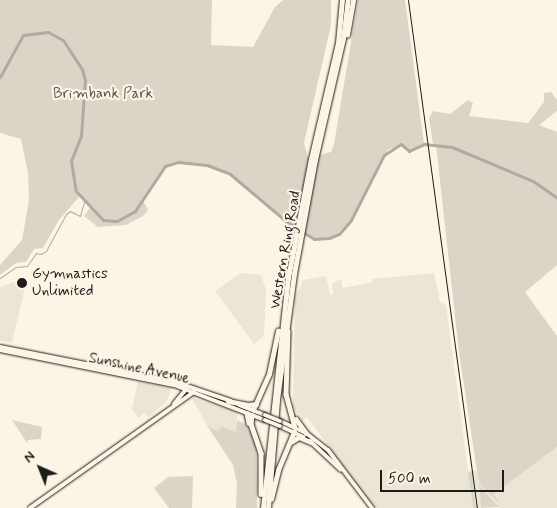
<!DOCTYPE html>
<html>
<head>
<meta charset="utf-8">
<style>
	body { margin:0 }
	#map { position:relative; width:557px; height:508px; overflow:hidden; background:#fcf5e5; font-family:Mynerve,sans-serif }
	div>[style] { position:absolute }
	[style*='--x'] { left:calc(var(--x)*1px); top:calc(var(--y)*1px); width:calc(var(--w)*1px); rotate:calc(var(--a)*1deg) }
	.built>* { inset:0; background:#ebe5d6 }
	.green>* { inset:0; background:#dbd5c8 }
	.stream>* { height:1px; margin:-0.5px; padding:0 0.5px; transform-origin:0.5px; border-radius:0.5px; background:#b0aba1 }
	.river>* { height:3px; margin:-1.5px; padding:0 1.5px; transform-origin:1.5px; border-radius:1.5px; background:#b0aba1 }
	.roads { filter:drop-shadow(0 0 1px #1c1c1c) drop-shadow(0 0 1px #1c1c1c) }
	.major>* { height:4px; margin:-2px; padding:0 2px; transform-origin:2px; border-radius:2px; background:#fcf5e5 }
	.highway>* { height:4.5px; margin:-2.25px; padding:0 2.25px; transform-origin:2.25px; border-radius:2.25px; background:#fcf5e5 }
	.rail>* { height:1px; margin:-0.5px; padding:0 0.5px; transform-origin:0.5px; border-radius:0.5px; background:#1c1c1c }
	.bridges { filter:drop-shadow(0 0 1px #1c1c1c) drop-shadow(0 0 1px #1c1c1c) }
	.major-bridge>* { height:4px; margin:-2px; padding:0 2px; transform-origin:2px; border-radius:2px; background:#fcf5e5 }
	.dots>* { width:14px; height:14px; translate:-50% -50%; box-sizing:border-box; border:2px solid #fcf5e5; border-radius:50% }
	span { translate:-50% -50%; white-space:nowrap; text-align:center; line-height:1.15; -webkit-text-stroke:4.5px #fcf5e5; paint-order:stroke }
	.park-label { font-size:15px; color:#555450 }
	.street-label { font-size:15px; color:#1c1c1c }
	.poi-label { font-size:15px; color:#1c1c1c }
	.left { translate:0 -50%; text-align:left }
	.north { position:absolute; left:15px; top:443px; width:50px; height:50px; -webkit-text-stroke:4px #fcf5e5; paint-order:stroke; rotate:316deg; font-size:14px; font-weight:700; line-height:20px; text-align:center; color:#1c1c1c }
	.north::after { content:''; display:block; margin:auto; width:18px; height:22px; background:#1c1c1c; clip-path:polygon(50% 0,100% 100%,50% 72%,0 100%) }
	.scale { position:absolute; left:380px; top:470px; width:124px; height:22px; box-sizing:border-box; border:2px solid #1c1c1c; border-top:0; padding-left:6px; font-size:15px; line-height:18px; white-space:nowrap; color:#1c1c1c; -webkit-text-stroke:4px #fcf5e5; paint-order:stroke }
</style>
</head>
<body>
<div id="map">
	<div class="built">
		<i style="clip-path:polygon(241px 273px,261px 275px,266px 290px,264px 336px,254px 344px,215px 291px)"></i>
		<i style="clip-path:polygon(434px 273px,440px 302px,446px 305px,473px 508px,374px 508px,307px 417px,302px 421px,293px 407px,295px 298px,303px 280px,326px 276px,330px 295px,333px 294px,332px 284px,341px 279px,343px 288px,372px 282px,372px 279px)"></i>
		<i style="clip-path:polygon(27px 278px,12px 343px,0 340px,0 287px)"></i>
		<i style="clip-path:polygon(138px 381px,172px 388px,166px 402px,148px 418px,145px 413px,138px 418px,132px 408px)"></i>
		<i style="clip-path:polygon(191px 397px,237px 412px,236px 432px,223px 426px,218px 431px,208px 427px)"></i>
		<i style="clip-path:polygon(557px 447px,557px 508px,499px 508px,479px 484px,481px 508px,477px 508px,472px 471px,476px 470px,481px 486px,502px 506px,494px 494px)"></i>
	</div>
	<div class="green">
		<i style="clip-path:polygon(0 0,212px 0,211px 45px,253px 47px,275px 7px,283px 0,331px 0,331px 25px,304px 143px,308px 158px,318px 160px,319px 155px,331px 152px,334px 144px,358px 0,405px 0,424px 144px,411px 151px,401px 144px,388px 150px,351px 220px,335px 236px,317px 239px,310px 236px,279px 217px,230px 174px,206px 165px,174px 162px,165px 166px,143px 200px,148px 210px,143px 216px,126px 225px,98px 227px,84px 216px,91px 206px,79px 197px,59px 220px,43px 248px,34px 249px,26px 262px,16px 263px,0 275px,0 265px,22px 240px,29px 200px,28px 173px,21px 139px,0 133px)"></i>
		<i style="clip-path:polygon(551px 92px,557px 100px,557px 111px,539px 125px,557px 132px,557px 265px,525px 292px,557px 336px,557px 447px,494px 494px,502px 506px,481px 486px,478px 478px,459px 352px,436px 145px,433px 144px,429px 118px,433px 111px,450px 114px,468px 100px,473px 103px,469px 116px,528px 123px,544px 102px,544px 93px)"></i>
		<i style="clip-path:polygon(12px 420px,42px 427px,41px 439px,28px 440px,27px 443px)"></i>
		<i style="clip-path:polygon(237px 420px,247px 425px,256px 443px,257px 508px,236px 508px,237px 483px,233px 465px,208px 427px,218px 431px,222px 426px,236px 432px)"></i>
		<i style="clip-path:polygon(472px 471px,475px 498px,477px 508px,473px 508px,468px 472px)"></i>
		<i style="clip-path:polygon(193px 476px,192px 508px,169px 508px,154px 488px,168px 477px)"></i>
		<i style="clip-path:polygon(479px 484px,485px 492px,499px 507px,481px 508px)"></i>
	</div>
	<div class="stream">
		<i style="--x:0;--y:278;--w:19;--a:-35"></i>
		<i style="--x:16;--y:267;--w:11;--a:-5"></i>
		<i style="--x:27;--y:266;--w:16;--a:-55"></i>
		<i style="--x:36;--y:253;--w:5;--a:11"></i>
		<i style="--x:41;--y:254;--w:6;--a:-31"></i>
		<i style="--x:46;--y:251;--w:42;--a:-61.6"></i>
		<i style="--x:66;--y:214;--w:5;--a:-37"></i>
		<i style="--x:70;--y:211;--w:11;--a:27"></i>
		<i style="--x:80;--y:216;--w:15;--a:-74"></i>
	</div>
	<div class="river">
		<i style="--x:0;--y:77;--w:48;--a:-61.3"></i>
		<i style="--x:23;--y:35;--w:25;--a:-7"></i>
		<i style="--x:48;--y:32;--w:17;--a:28"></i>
		<i style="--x:63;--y:40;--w:35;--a:57"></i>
		<i style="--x:82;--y:69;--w:11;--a:75"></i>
		<i style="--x:85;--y:80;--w:56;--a:94.1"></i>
		<i style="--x:81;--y:136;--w:27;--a:112"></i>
		<i style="--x:71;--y:161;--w:30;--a:81"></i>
		<i style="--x:76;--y:191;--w:40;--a:47"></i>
		<i style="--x:103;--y:220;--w:14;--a:4"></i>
		<i style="--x:117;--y:221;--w:21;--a:-29"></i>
		<i style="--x:135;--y:211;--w:54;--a:-56.3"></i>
		<i style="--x:165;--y:166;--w:14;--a:-17"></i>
		<i style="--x:178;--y:162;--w:29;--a:6"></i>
		<i style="--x:207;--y:165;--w:25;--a:21"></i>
		<i style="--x:230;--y:174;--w:75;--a:40.1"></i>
		<i style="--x:287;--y:222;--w:32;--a:32"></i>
		<i style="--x:314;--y:239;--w:15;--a:-4"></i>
		<i style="--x:329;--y:238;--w:11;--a:-22"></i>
		<i style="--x:339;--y:234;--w:18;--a:-49"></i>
		<i style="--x:351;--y:220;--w:73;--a:-63.1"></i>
		<i style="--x:384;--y:155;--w:20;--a:-33"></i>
		<i style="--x:401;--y:144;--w:11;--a:41"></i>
		<i style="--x:409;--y:151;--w:17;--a:-25"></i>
		<i style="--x:424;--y:144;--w:28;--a:6"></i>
		<i style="--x:452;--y:147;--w:88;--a:22.8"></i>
		<i style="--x:533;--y:181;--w:29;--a:35"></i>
	</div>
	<div class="roads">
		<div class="major">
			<i style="--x:0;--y:347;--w:175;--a:11.2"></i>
			<i style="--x:172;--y:381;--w:62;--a:18.7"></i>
			<i style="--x:0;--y:350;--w:177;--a:11.4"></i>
			<i style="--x:174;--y:385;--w:97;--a:21"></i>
			<i style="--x:174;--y:404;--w:19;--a:-51"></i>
			<i style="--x:239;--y:405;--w:28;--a:21"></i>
			<i style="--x:280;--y:421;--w:29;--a:25"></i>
			<i style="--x:306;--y:433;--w:28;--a:38"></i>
			<i style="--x:328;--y:450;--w:73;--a:52.8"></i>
			<i style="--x:280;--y:426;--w:26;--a:25"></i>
			<i style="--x:310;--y:441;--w:42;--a:43.1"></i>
			<i style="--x:30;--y:508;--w:201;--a:-35.3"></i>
		</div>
		<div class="highway">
			<i style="--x:347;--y:35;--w:36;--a:-80"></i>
			<i style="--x:288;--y:331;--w:63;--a:91.8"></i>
			<i style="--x:286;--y:394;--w:34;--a:75"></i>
			<i style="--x:228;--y:401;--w:20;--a:11"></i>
			<i style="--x:248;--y:405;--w:8;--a:-7"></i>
			<i style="--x:253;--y:410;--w:39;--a:-66"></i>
			<i style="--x:269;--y:374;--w:44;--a:-78.2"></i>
			<i style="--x:247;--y:413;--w:10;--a:79"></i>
			<i style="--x:252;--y:415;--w:9;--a:96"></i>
			<i style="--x:251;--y:424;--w:31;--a:71"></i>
			<i style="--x:261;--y:453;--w:41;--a:90"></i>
			<i style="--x:296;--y:419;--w:17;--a:54"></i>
			<i style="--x:291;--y:442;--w:9;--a:-32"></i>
			<i style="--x:299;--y:437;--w:13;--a:23"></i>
			<i style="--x:271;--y:499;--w:30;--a:-76"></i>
			<i style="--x:278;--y:470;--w:41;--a:-67.2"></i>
			<i style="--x:263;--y:508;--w:231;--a:-83.8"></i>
			<i style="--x:288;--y:278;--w:121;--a:-79.1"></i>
			<i style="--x:311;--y:159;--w:119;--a:-76.9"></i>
			<i style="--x:338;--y:43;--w:43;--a:-84.7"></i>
			<i style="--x:268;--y:508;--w:108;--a:-85.2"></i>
			<i style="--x:277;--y:400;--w:127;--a:-82.3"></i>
			<i style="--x:294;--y:274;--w:116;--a:-79.6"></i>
			<i style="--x:315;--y:160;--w:124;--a:-77"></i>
			<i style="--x:343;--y:39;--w:39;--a:-83"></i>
		</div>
	</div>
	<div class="rail">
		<i style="--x:408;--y:0;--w:513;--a:82.27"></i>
	</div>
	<div class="bridges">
		<div class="major-bridge">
			<i style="--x:265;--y:415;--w:16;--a:22"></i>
			<i style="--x:265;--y:420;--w:16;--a:22"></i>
		</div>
	</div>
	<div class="dots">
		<i style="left:22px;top:283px;background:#1c1c1c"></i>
	</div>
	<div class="park-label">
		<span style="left:103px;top:95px">Brimbank Park</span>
	</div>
	<div class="street-label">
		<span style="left:286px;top:250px;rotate:-80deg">Western Ring Road</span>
		<span style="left:139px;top:369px;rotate:12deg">Sunshine Avenue</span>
	</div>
	<div class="poi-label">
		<span class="left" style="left:32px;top:283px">Gymnastics<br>Unlimited</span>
	</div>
	<div class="north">N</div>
	<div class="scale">500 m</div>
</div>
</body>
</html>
